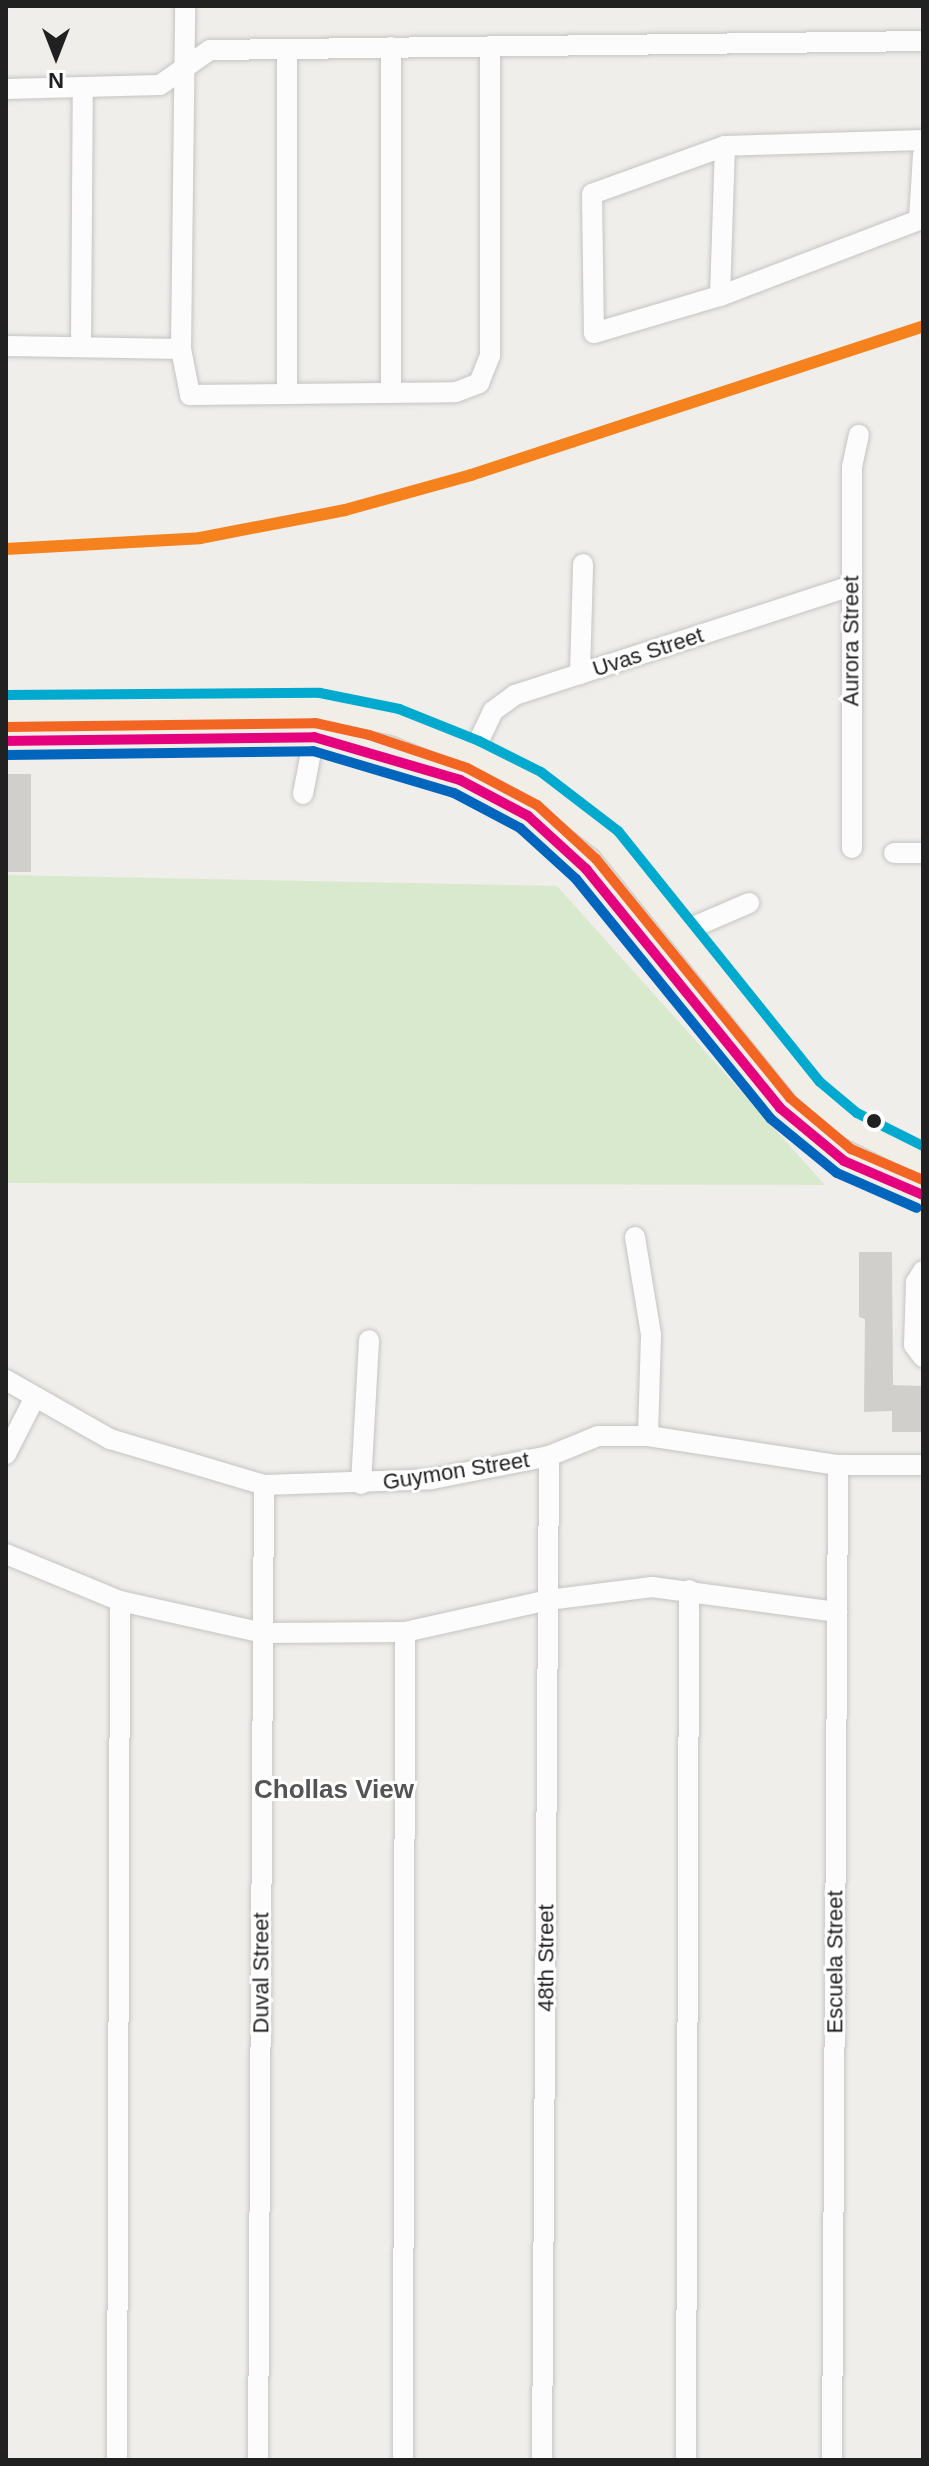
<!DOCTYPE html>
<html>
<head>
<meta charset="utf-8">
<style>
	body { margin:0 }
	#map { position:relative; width:929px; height:2466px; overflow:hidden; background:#efeeea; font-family:Arial,sans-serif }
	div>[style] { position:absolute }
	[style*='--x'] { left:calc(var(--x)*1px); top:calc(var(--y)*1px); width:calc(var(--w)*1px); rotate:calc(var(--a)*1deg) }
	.grass>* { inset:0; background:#d9e9cd }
	.building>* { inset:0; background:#d0cfcc; transform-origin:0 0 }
	.roads { filter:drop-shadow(0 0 2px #c5c4c2) drop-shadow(0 0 2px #c5c4c2) }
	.minor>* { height:20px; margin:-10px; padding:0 10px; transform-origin:10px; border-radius:10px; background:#fdfcfc }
	.major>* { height:26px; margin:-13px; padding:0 13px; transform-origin:13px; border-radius:13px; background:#f1ede7 }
	.bus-1>* { height:10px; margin:-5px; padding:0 5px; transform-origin:5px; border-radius:5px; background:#e5007d }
	.bus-2>* { height:10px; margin:-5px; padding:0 5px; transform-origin:5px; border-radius:5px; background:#0065bd }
	.bus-3>* { height:10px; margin:-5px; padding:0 5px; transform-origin:5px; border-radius:5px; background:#f26522 }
	.bus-4>* { height:10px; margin:-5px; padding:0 5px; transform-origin:5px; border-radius:5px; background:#00a9ce }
	.rail-1>* { height:12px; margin:-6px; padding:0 6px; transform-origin:6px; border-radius:6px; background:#f6821e }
	.dots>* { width:22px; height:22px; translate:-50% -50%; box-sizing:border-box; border:4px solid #fff; border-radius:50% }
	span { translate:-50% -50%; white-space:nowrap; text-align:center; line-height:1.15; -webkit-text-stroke:6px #fff; paint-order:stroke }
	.street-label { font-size:22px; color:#212121 }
	.quarter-label { font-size:26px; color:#545454; font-weight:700 }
	.frame { position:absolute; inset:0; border:8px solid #212121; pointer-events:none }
	.north { position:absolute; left:16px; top:16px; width:80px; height:80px; -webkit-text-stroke:6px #fff; paint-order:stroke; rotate:180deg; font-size:22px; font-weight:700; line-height:32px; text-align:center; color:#212121 }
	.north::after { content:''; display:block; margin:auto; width:28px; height:36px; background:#212121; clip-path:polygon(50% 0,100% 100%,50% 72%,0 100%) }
</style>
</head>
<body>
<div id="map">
	<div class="grass">
		<i style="clip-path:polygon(6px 875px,557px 886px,825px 1185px,6px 1183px)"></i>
	</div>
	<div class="building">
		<i style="left:6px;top:774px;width:25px;height:98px"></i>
		<i style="clip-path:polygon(859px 1252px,892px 1252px,893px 1385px,923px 1386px,923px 1432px,892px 1432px,892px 1411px,864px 1412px,865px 1319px,859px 1317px)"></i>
	</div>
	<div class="roads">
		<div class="minor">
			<i style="--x:391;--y:47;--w:345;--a:90"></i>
			<i style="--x:6;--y:89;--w:154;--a:-1.5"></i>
			<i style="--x:160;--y:85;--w:61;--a:-35"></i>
			<i style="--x:210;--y:50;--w:713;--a:-0.72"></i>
			<i style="--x:923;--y:140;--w:198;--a:178.3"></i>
			<i style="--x:725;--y:146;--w:141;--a:160.2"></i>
			<i style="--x:592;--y:194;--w:139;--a:89.2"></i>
			<i style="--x:594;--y:333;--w:131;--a:-16.4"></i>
			<i style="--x:720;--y:296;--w:213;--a:-20.9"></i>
			<i style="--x:919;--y:220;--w:66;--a:-86.5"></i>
			<i style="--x:720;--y:296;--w:150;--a:-88.1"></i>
			<i style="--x:6;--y:346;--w:175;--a:1"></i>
			<i style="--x:181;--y:349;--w:47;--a:78.9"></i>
			<i style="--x:190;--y:395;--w:266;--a:-0.6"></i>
			<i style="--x:456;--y:392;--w:25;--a:-21"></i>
			<i style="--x:479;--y:383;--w:29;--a:-68"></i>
			<i style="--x:490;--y:356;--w:310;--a:-90"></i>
			<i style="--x:81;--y:346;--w:258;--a:-89.6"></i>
			<i style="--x:181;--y:349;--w:343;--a:-89.3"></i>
			<i style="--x:287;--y:394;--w:343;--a:-90"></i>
			<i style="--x:580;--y:674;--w:110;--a:-88.4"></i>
			<i style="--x:473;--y:753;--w:47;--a:-64.5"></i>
			<i style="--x:493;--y:711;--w:27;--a:-36"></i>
			<i style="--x:515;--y:695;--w:352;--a:-18"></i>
			<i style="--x:303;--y:794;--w:58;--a:-79.1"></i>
			<i style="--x:852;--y:848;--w:381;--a:-90"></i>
			<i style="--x:852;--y:467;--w:33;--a:-78"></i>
			<i style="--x:894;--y:853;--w:29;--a:0"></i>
			<i style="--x:684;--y:931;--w:71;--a:-23.3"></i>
			<i style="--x:635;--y:1237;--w:99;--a:80.7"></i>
			<i style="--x:651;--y:1335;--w:101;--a:91.7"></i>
			<i style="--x:923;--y:1271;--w:13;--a:122"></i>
			<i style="--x:916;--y:1282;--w:63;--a:91.8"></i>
			<i style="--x:914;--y:1345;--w:15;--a:53"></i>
			<i style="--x:6;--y:1380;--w:120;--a:29.6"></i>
			<i style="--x:110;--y:1439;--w:161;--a:16.6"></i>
			<i style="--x:264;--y:1485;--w:168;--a:-2"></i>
			<i style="--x:432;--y:1479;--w:119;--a:-11.1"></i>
			<i style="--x:549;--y:1456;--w:53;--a:-22.2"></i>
			<i style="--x:598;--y:1436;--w:50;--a:0"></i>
			<i style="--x:648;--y:1436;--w:192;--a:8.7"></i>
			<i style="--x:838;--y:1465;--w:85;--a:0"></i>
			<i style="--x:6;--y:1454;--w:64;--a:-63"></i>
			<i style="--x:361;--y:1484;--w:144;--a:-86.8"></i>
			<i style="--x:6;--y:1554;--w:123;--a:22.4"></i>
			<i style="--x:120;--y:1601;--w:147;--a:12.6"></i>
			<i style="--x:263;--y:1633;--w:142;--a:-0.4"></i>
			<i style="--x:405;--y:1632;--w:147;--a:-12.6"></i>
			<i style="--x:548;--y:1600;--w:105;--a:-7.1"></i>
			<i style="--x:652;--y:1587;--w:187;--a:7.7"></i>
			<i style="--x:117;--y:2460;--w:859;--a:-89.8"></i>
			<i style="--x:258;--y:2460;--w:975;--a:-89.65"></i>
			<i style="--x:403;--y:2460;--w:828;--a:-89.86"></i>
			<i style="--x:542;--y:2460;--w:1004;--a:-89.6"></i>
			<i style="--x:686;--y:2460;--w:870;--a:-89.8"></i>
			<i style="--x:832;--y:2460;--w:995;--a:-89.65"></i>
		</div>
		<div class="major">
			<i style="--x:6;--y:709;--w:313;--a:-0.4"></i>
			<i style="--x:319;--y:707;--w:77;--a:11.2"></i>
			<i style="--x:395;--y:722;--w:84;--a:21.7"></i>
			<i style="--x:473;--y:753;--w:68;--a:26.9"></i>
			<i style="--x:534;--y:784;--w:93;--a:37.6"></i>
			<i style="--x:608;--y:841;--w:322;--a:51.2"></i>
			<i style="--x:810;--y:1092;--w:51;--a:40.2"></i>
			<i style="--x:849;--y:1125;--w:83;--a:26.6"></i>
			<i style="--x:6;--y:741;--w:308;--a:-0.7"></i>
			<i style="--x:314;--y:737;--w:52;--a:12.2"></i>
			<i style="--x:365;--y:748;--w:100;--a:18.6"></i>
			<i style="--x:460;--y:780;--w:77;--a:27.9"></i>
			<i style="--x:528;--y:816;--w:79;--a:42.4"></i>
			<i style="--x:586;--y:869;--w:308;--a:50.9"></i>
			<i style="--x:780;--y:1108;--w:83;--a:39.6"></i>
			<i style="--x:844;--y:1161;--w:86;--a:23.3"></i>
		</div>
	</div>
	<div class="bus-1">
		<i style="--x:6;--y:741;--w:308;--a:-0.7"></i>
		<i style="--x:314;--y:737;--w:152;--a:16.4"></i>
		<i style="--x:460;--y:780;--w:77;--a:27.9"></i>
		<i style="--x:528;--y:816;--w:79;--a:42.4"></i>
		<i style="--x:586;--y:869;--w:308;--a:50.9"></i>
		<i style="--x:780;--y:1108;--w:83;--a:39.6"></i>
		<i style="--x:844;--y:1161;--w:86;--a:23.3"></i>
	</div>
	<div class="bus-2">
		<i style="--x:6;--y:755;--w:307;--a:-0.7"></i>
		<i style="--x:313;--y:751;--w:147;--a:16.6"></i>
		<i style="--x:454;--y:793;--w:75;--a:27.9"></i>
		<i style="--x:520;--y:828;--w:76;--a:42.3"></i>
		<i style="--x:576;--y:879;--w:309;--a:50.9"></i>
		<i style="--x:771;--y:1119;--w:85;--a:39.3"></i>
		<i style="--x:837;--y:1173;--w:87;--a:23.6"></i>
	</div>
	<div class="bus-3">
		<i style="--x:6;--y:727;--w:309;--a:-0.7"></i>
		<i style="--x:315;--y:723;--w:55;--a:12.5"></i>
		<i style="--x:369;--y:735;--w:103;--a:18.6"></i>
		<i style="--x:467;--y:768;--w:79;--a:27.9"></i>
		<i style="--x:537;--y:805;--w:80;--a:42.5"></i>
		<i style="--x:596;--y:859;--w:308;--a:50.9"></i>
		<i style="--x:790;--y:1098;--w:80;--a:39.9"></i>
		<i style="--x:851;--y:1149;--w:78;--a:23.3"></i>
	</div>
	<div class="bus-4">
		<i style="--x:6;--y:695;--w:314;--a:-0.4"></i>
		<i style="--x:320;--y:693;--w:81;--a:11.4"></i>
		<i style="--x:399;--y:709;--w:86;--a:21.8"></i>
		<i style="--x:479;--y:741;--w:69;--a:26.6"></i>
		<i style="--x:541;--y:772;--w:97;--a:37.5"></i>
		<i style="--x:618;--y:831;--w:322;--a:51.2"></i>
		<i style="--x:820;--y:1082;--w:48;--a:40"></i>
		<i style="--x:857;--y:1113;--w:74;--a:26.6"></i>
	</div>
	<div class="rail-1">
		<i style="--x:6;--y:549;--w:194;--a:-3.2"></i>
		<i style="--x:200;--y:538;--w:148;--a:-10.9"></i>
		<i style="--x:345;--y:510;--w:131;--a:-15.5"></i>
		<i style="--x:471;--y:475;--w:476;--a:-18.2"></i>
	</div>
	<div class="dots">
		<i style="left:874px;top:1121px;background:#212121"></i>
	</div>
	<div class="street-label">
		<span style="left:851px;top:641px;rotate:-90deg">Aurora Street</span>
		<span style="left:648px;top:652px;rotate:-18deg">Uvas Street</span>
		<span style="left:456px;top:1471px;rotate:-9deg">Guymon Street</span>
		<span style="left:546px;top:1958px;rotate:-90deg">48th Street</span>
		<span style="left:835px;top:1962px;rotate:-90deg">Escuela Street</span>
		<span style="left:261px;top:1973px;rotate:-90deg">Duval Street</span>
	</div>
	<div class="quarter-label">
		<span style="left:334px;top:1790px">Chollas View</span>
	</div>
	<div class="frame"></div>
	<div class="north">N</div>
</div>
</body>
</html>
